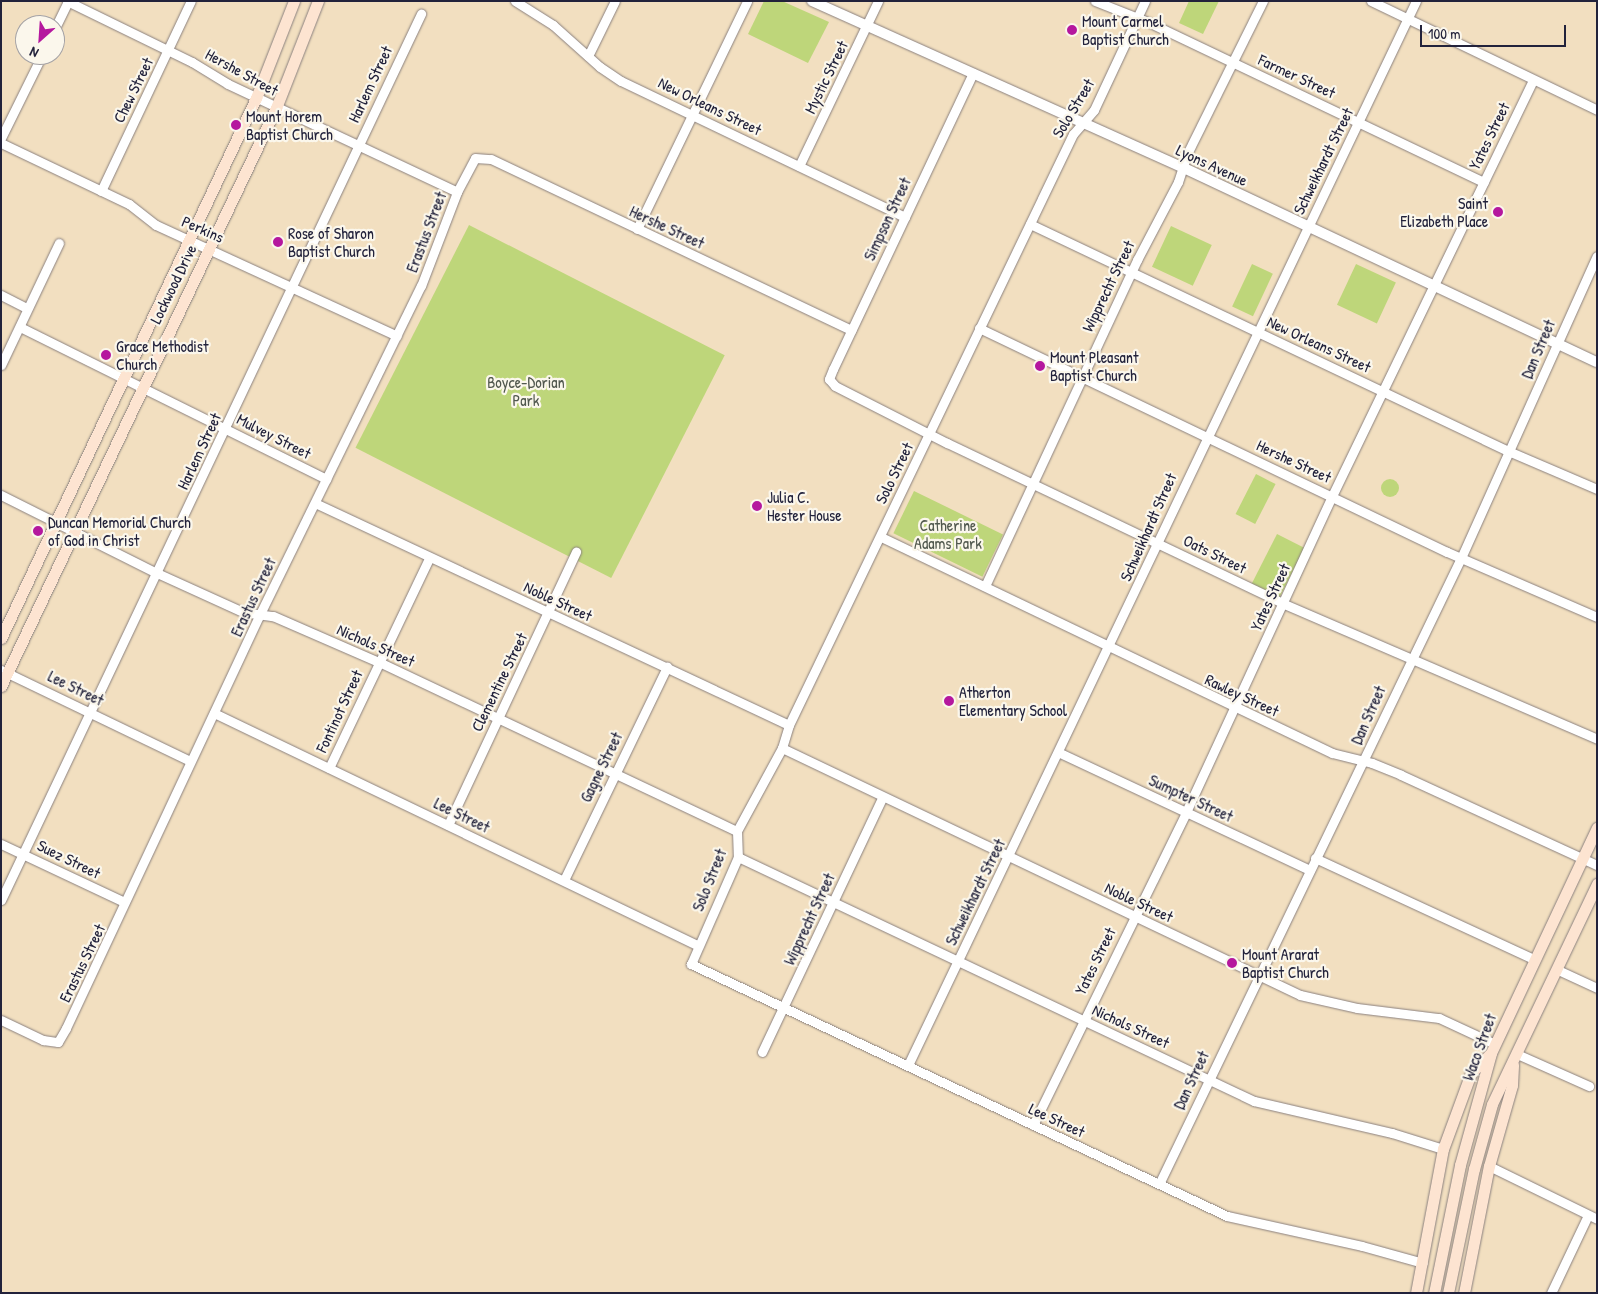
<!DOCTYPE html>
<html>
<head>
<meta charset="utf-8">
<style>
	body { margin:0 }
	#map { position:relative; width:1598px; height:1294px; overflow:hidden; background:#f2dfc0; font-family:"Patrick Hand",sans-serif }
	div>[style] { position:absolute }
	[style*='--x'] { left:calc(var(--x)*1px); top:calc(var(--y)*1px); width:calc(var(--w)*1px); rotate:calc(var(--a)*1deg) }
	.green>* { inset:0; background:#bed67a; transform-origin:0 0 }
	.round { border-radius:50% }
	.roads { filter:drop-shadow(0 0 1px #8a807e) drop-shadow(0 0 1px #8a807e) }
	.minor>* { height:9px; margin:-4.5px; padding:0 4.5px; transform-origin:4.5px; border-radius:4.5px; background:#fff }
	.tertiary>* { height:10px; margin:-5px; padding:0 5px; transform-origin:5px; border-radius:5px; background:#fff }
	.secondary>* { height:11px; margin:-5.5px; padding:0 5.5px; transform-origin:5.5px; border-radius:5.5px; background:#fde4d1 }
	.dots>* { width:14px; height:14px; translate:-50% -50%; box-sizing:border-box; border:2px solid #fbf7ec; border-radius:50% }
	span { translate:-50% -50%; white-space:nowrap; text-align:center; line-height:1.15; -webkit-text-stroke:4.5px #fbf7ec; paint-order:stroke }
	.poi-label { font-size:16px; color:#22223b }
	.left { translate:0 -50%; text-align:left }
	.right { translate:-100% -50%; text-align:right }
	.street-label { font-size:16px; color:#22223b }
	.park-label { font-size:16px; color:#51584e }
	.frame { position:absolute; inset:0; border:2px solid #22223b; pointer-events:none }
	.north { position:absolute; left:15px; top:15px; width:50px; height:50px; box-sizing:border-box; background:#fbf7ec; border:1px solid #a4a2a5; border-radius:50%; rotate:206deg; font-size:14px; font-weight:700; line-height:20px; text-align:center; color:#22223b }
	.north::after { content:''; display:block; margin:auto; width:18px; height:22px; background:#b5179e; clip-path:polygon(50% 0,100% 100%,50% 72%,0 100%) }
	.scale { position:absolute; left:1420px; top:25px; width:146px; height:22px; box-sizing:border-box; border:2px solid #22223b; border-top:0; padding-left:6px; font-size:15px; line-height:18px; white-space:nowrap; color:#22223b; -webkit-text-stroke:4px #fbf7ec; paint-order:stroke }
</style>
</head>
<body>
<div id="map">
	<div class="green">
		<i style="clip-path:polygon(764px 1px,782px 1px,829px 22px,808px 63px,748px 34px)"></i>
		<i style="clip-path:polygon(1189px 1px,1219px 1px,1203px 34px,1179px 23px)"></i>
		<i style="left:469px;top:225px;width:287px;height:250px;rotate:27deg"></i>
		<i style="left:1171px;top:226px;width:45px;height:45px;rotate:25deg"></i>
		<i style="left:1252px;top:264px;width:23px;height:47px;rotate:25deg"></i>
		<i style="left:1356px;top:264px;width:44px;height:45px;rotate:25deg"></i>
		<i style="left:1256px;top:474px;width:22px;height:45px;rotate:27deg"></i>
		<i class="round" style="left:1381px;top:479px;width:18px;height:18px"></i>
		<i style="left:914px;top:491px;width:99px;height:47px;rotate:26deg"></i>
		<i style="left:1277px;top:534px;width:31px;height:56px;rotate:27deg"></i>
	</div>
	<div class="roads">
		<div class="minor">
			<i style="--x:67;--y:1;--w:139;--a:26"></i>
			<i style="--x:192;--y:62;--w:42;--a:31.4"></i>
			<i style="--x:228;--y:84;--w:253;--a:25.2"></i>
			<i style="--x:515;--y:1;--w:45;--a:32.3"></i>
			<i style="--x:553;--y:25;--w:63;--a:41.8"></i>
			<i style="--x:600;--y:67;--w:25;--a:34"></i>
			<i style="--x:621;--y:81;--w:315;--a:25.6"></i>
			<i style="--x:1095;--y:1;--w:57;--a:21.6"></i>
			<i style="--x:1148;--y:22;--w:372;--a:25.5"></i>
			<i style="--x:1145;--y:1;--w:120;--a:115.1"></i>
			<i style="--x:1094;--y:110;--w:32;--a:131"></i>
			<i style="--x:1073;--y:134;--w:656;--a:115.67"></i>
			<i style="--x:789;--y:725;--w:24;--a:107"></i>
			<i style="--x:782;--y:748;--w:94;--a:118.5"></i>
			<i style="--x:737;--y:831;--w:26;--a:88"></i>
			<i style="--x:738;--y:857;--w:117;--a:113.7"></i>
			<i style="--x:691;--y:964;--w:592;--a:25.18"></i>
			<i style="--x:1227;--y:1216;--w:138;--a:12.5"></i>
			<i style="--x:1362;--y:1246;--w:63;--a:15.6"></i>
			<i style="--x:1371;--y:1;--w:251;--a:25.7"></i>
			<i style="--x:55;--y:28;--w:30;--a:-64"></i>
			<i style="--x:588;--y:56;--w:61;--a:-63.9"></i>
			<i style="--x:973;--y:73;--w:327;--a:115.3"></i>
			<i style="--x:833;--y:369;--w:11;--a:112"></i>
			<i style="--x:829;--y:379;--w:9;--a:49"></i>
			<i style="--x:835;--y:386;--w:126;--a:27"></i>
			<i style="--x:947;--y:443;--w:373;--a:25.5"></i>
			<i style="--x:1284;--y:604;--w:341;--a:23.3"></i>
			<i style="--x:1;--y:138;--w:93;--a:-63.7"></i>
			<i style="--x:1;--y:143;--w:142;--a:25.5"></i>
			<i style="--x:129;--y:204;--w:34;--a:38"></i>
			<i style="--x:156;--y:225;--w:265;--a:24.7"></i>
			<i style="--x:799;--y:166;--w:183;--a:-64.4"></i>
			<i style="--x:101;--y:191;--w:210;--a:-64.7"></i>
			<i style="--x:1030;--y:224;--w:529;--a:25.4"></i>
			<i style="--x:1508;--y:451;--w:97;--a:23.1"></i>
			<i style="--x:637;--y:229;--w:253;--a:-64.2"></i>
			<i style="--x:1;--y:295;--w:29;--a:27"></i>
			<i style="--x:20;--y:327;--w:342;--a:26.4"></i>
			<i style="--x:979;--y:328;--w:519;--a:25.58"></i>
			<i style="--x:1447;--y:552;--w:163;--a:23.4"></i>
			<i style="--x:1;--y:365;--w:135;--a:-64.6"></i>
			<i style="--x:1;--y:495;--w:174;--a:26.6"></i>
			<i style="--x:157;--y:573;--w:94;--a:24.4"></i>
			<i style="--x:243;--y:612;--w:30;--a:8"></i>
			<i style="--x:273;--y:616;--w:116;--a:23.5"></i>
			<i style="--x:379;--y:662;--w:396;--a:25.3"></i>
			<i style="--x:315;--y:503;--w:523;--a:25.1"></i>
			<i style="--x:881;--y:537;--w:500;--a:25.59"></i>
			<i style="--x:1332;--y:753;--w:41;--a:14"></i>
			<i style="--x:1372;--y:763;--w:31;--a:22"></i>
			<i style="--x:1401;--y:775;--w:216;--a:24.7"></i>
			<i style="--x:985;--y:586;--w:360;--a:-65"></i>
			<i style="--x:1137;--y:260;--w:88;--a:-62.3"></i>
			<i style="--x:1178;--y:182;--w:29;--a:-72"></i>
			<i style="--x:1187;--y:154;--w:171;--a:-63.6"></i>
			<i style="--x:1;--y:670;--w:210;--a:25.7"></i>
			<i style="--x:214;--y:713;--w:536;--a:25.66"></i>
			<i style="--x:782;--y:748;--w:574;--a:25.49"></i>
			<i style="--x:1300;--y:995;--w:58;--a:12.8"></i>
			<i style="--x:1357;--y:1008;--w:83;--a:7"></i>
			<i style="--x:1439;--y:1018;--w:62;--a:24.9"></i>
			<i style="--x:1060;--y:753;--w:276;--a:25.1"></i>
			<i style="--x:329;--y:768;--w:233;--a:-64.5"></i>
			<i style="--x:448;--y:825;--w:302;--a:-64.9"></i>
			<i style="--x:1;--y:844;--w:136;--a:25.2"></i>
			<i style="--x:738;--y:857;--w:571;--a:25.31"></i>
			<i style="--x:1254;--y:1101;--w:142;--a:13.1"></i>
			<i style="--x:1392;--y:1133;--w:53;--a:17.4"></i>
			<i style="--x:1315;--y:858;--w:241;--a:24.8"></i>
			<i style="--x:564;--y:880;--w:237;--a:-64.2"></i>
			<i style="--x:1;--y:900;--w:981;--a:-64.64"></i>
			<i style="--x:1558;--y:970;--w:43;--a:24.8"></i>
			<i style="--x:1;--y:1020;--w:47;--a:25.5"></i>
			<i style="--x:43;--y:1040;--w:15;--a:8"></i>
			<i style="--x:58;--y:1042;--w:16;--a:-60"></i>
			<i style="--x:66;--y:1028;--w:455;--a:-64.9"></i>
			<i style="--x:259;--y:616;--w:368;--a:-63.9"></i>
			<i style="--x:421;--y:286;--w:101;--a:-69"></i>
			<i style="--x:457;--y:192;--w:38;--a:-62"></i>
			<i style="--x:475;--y:158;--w:16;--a:4"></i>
			<i style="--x:491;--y:159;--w:399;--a:25.4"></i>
			<i style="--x:762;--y:1052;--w:281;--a:-64.7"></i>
			<i style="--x:1517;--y:1054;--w:79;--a:24"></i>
			<i style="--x:908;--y:1065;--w:1179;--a:-64.48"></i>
			<i style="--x:1033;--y:1125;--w:348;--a:-63.9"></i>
			<i style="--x:1186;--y:812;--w:348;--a:-65.2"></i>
			<i style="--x:1332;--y:496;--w:462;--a:-64.2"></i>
			<i style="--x:1489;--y:1166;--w:120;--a:26.1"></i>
			<i style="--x:1159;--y:1184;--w:695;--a:-64.25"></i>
			<i style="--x:1461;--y:558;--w:331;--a:-65.8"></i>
			<i style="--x:1551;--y:1293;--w:86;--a:-64.6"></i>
		</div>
		<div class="tertiary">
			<i style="--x:812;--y:1;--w:408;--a:24.2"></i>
			<i style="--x:1184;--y:168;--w:456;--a:25.2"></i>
		</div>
		<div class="secondary">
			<i style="--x:1;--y:638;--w:597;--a:-64.72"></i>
			<i style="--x:256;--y:98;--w:104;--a:-68.6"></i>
			<i style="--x:1;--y:686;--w:640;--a:-64.56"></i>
			<i style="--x:276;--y:108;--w:115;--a:-68.6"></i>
			<i style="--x:1416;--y:1293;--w:147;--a:-79.4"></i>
			<i style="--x:1443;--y:1149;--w:81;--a:-69.8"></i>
			<i style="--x:1471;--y:1073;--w:27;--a:-45"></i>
			<i style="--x:1434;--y:1293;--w:131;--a:-78.5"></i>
			<i style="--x:1460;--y:1165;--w:116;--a:-74.5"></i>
			<i style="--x:1491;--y:1053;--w:249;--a:-64.8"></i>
			<i style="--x:1448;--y:1293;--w:127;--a:-78.2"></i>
			<i style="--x:1474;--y:1169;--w:67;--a:-74.5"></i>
			<i style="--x:1492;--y:1104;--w:244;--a:-64.5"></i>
			<i style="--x:1464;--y:1293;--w:129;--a:-78.9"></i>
			<i style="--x:1489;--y:1166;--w:84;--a:-74.1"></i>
			<i style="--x:1512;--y:1085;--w:20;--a:-87"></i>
		</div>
	</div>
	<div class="dots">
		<i style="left:1072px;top:30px;background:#b5179e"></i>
		<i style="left:236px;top:125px;background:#b5179e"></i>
		<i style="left:1498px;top:212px;background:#b5179e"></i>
		<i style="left:278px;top:242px;background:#b5179e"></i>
		<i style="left:106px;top:355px;background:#b5179e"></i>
		<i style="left:1040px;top:366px;background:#b5179e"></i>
		<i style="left:757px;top:506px;background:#b5179e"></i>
		<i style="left:38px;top:531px;background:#b5179e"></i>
		<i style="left:949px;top:701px;background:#b5179e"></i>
		<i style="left:1232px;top:963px;background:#b5179e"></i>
	</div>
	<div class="poi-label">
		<span class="left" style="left:1082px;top:30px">Mount Carmel<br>Baptist Church</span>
		<span class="left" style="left:246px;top:125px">Mount Horem<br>Baptist Church</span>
		<span class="right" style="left:1488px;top:212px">Saint<br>Elizabeth Place</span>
		<span class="left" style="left:288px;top:242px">Rose of Sharon<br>Baptist Church</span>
		<span class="left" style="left:116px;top:355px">Grace Methodist<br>Church</span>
		<span class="left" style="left:1050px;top:366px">Mount Pleasant<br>Baptist Church</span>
		<span class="left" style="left:767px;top:506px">Julia C.<br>Hester House</span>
		<span class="left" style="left:48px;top:531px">Duncan Memorial Church<br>of God in Christ</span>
		<span class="left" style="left:959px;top:701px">Atherton<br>Elementary School</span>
		<span class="left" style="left:1242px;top:963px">Mount Ararat<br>Baptist Church</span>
	</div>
	<div class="street-label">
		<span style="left:242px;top:72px;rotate:29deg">Hershe Street</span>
		<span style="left:1297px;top:76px;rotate:25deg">Farmer Street</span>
		<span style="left:826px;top:77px;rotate:-64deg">Mystic Street</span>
		<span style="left:370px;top:84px;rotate:-65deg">Harlem Street</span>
		<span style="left:133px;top:90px;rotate:-64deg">Chew Street</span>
		<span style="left:710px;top:106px;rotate:26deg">New Orleans Street</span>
		<span style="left:1073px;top:108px;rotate:-59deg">Solo Street</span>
		<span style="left:1489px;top:136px;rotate:-64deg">Yates Street</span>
		<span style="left:1323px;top:161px;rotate:-64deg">Schweikhardt Street</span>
		<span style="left:1212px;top:165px;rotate:25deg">Lyons Avenue</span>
		<span style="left:887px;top:219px;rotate:-65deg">Simpson Street</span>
		<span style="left:667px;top:227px;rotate:25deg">Hershe Street</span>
		<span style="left:203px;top:229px;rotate:24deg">Perkins</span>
		<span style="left:426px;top:232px;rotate:-69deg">Erastus Street</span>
		<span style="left:173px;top:284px;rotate:-64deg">Lockwood Drive</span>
		<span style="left:1108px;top:286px;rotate:-64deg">Wipprecht Street</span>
		<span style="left:1319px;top:344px;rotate:25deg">New Orleans Street</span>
		<span style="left:1538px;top:349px;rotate:-67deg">Dan Street</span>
		<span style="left:274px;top:436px;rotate:27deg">Mulvey Street</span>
		<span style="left:199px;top:451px;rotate:-65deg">Harlem Street</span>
		<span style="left:1294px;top:461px;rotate:25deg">Hershe Street</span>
		<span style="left:894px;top:473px;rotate:-64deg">Solo Street</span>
		<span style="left:1148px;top:527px;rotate:-66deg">Schweikhardt Street</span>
		<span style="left:1215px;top:554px;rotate:26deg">Oats Street</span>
		<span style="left:253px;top:597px;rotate:-65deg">Erastus Street</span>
		<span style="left:1270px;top:597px;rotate:-65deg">Yates Street</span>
		<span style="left:558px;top:601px;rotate:25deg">Noble Street</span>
		<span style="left:376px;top:645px;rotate:24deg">Nichols Street</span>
		<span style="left:499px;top:682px;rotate:-64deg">Clementine Street</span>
		<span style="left:76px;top:688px;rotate:26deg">Lee Street</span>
		<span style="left:1242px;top:695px;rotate:25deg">Rawley Street</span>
		<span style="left:339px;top:711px;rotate:-65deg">Fontinot Street</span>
		<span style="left:1368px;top:715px;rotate:-66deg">Dan Street</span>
		<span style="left:601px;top:767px;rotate:-64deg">Gagne Street</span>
		<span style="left:1191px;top:798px;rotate:25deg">Sumpter Street</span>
		<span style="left:462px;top:815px;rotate:26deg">Lee Street</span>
		<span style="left:69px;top:859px;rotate:26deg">Suez Street</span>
		<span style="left:709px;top:880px;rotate:-68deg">Solo Street</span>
		<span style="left:975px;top:892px;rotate:-64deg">Schweikhardt Street</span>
		<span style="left:1139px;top:902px;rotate:25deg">Noble Street</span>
		<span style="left:809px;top:919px;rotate:-65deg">Wipprecht Street</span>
		<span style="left:1095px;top:961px;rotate:-64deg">Yates Street</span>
		<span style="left:82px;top:963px;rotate:-64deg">Erastus Street</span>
		<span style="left:1131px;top:1026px;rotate:25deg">Nichols Street</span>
		<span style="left:1479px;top:1047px;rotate:-70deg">Waco Street</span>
		<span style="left:1191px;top:1080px;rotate:-65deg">Dan Street</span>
		<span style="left:1057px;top:1120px;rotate:25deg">Lee Street</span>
	</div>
	<div class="park-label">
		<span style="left:526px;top:391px">Boyce-Dorian<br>Park</span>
		<span style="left:948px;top:534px">Catherine<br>Adams Park</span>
	</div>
	<div class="frame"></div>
	<div class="north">N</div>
	<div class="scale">100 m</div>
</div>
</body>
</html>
